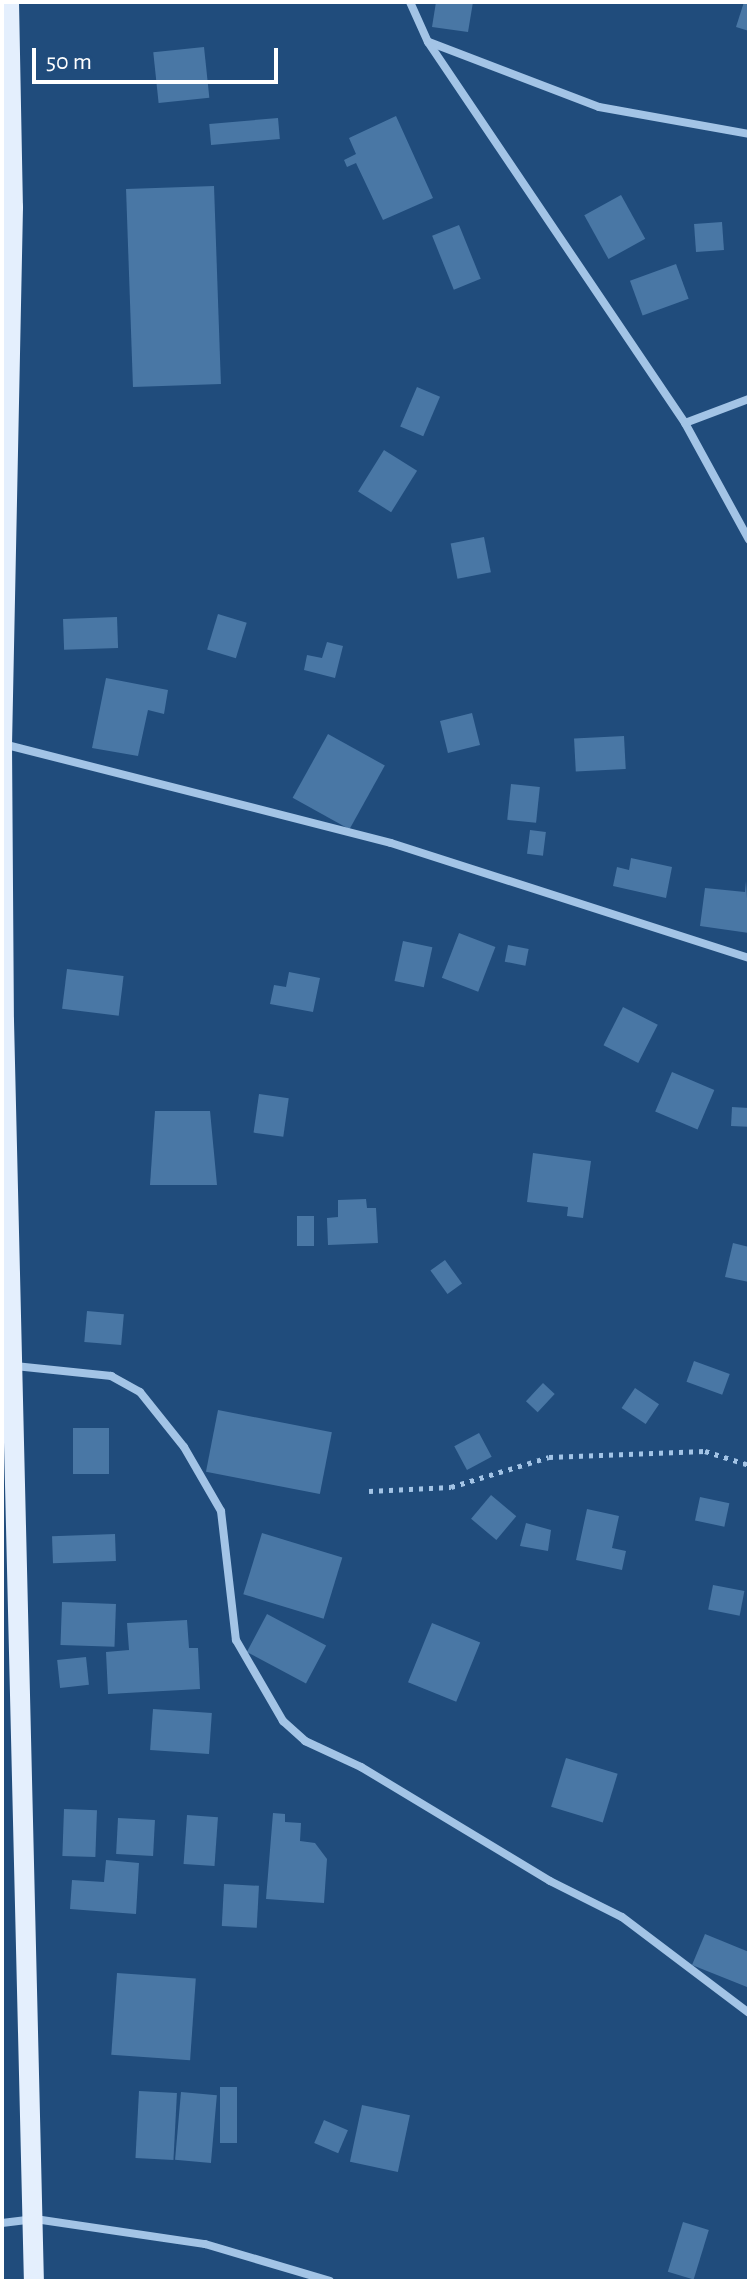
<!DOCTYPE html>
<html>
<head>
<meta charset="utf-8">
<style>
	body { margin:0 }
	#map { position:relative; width:751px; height:2283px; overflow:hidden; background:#204c7c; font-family:"Alegreya Sans",sans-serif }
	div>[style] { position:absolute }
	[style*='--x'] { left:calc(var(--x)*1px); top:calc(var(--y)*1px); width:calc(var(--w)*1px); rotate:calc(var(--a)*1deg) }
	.building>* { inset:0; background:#4977a5; transform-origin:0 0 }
	.path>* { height:5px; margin-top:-2.5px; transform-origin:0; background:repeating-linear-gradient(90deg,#a3c4e6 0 4px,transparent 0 10px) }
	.street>* { height:8px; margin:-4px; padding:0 4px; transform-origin:4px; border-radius:4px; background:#a3c4e6 }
	.primary>* { height:20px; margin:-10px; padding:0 10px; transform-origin:10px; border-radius:10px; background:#e4effd }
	span { translate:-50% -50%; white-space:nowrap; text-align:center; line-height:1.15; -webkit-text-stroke:7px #204c7c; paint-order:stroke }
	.frame { position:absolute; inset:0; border:4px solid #fff; pointer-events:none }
	.scale { position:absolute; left:32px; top:48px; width:246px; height:36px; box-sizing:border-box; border:4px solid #fff; border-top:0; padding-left:10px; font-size:24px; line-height:28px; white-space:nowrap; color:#fff; -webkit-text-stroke:6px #204c7c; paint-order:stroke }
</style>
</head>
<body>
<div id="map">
	<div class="building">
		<i style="clip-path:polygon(436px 2px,473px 2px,468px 32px,432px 27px)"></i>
		<i style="clip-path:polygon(744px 2px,749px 2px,749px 31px,736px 27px)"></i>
		<i style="left:204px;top:47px;width:51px;height:51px;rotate:84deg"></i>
		<i style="clip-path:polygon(396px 116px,433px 198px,383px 220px,356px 163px,347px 167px,344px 160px,356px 154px,349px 138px)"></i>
		<i style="left:278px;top:118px;width:21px;height:69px;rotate:85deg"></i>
		<i style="left:214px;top:186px;width:198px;height:88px;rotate:88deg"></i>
		<i style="left:621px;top:195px;width:50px;height:42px;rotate:61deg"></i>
		<i style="left:722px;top:222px;width:28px;height:28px;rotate:86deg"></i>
		<i style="left:459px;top:225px;width:58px;height:29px;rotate:68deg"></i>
		<i style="left:676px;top:264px;width:37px;height:49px;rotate:70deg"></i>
		<i style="left:417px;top:387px;width:25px;height:43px;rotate:23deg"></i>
		<i style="left:384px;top:450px;width:39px;height:49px;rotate:32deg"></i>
		<i style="left:484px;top:537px;width:36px;height:34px;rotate:79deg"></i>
		<i style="left:218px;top:614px;width:30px;height:37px;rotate:17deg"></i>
		<i style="left:117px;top:617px;width:31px;height:54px;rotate:88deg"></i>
		<i style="clip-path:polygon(327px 642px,343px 646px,335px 678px,304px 670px,307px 655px,322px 658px)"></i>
		<i style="clip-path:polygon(106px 678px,168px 690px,164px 714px,148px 710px,138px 756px,92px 748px)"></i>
		<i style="left:472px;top:713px;width:33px;height:33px;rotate:76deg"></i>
		<i style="left:328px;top:734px;width:65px;height:73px;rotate:29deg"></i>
		<i style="left:624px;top:736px;width:33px;height:50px;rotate:87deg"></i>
		<i style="left:511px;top:784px;width:29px;height:36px;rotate:6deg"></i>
		<i style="left:530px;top:830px;width:16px;height:24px;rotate:7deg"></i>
		<i style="clip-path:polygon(631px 858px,672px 867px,666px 898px,613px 886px,617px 867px,629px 870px)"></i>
		<i style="clip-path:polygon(746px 881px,749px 933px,700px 926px,705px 888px,745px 892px)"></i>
		<i style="left:459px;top:933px;width:39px;height:48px;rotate:21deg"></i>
		<i style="left:403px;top:941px;width:30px;height:41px;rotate:12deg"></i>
		<i style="left:508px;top:945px;width:21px;height:17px;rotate:11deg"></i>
		<i style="left:67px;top:969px;width:57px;height:40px;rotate:7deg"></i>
		<i style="clip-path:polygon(289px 972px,320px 978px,313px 1012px,270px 1004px,274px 985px,286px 987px)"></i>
		<i style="left:623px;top:1007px;width:39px;height:43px;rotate:27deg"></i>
		<i style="left:672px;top:1072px;width:46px;height:43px;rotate:23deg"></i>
		<i style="left:259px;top:1094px;width:30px;height:39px;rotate:8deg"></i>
		<i style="left:732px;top:1107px;width:17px;height:19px;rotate:3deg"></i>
		<i style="clip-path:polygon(155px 1111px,210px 1111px,217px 1185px,150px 1185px)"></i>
		<i style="clip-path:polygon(533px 1153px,591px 1161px,583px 1218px,567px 1216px,568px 1207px,527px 1202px)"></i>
		<i style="clip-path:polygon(366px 1199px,367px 1208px,376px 1208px,378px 1243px,328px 1245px,327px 1218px,338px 1217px,338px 1200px)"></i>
		<i style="left:297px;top:1216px;width:17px;height:30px"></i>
		<i style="clip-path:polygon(733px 1243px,749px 1247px,749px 1282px,725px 1277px)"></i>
		<i style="left:445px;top:1260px;width:29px;height:18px;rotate:54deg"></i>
		<i style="left:87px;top:1311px;width:37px;height:31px;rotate:5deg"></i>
		<i style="left:694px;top:1361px;width:38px;height:22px;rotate:20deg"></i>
		<i style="left:543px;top:1383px;width:16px;height:25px;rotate:43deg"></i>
		<i style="left:635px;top:1388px;width:29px;height:24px;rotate:34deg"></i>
		<i style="left:218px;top:1410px;width:116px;height:63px;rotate:11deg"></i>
		<i style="left:73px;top:1428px;width:36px;height:46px"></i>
		<i style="left:479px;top:1433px;width:27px;height:28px;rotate:62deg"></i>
		<i style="left:491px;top:1495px;width:33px;height:31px;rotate:40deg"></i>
		<i style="left:700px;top:1497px;width:30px;height:24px;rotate:12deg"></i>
		<i style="clip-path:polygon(587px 1509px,619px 1516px,612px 1548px,626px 1551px,622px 1570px,576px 1560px)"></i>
		<i style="clip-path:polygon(526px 1523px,551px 1530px,548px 1551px,520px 1546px)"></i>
		<i style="left:262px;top:1533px;width:84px;height:64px;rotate:17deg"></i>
		<i style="left:115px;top:1534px;width:27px;height:63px;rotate:88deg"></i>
		<i style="left:713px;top:1585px;width:32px;height:25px;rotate:11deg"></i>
		<i style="left:62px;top:1602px;width:54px;height:43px;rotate:2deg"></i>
		<i style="left:267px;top:1614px;width:67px;height:43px;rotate:28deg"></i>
		<i style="clip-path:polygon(187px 1620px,189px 1648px,198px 1648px,200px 1689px,108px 1694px,106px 1652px,129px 1650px,127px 1623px)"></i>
		<i style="left:432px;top:1623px;width:52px;height:64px;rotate:22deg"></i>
		<i style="left:86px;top:1657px;width:28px;height:29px;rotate:84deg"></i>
		<i style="left:153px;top:1709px;width:59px;height:41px;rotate:4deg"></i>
		<i style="left:566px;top:1758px;width:54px;height:51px;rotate:17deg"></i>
		<i style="left:64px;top:1809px;width:33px;height:47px;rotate:2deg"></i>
		<i style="clip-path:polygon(273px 1813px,285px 1814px,285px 1822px,301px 1823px,300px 1841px,315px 1843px,327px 1859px,324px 1903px,266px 1899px)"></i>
		<i style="left:187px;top:1815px;width:31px;height:49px;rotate:4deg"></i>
		<i style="left:118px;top:1818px;width:37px;height:36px;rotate:3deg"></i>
		<i style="clip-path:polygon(106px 1860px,139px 1863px,136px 1914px,70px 1909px,72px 1880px,104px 1882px)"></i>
		<i style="left:224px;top:1884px;width:35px;height:42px;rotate:3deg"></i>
		<i style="clip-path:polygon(705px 1934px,749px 1952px,747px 1987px,692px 1965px)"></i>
		<i style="left:117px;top:1973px;width:79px;height:82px;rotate:4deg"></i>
		<i style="left:220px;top:2087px;width:17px;height:56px"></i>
		<i style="left:139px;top:2091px;width:38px;height:67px;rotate:3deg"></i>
		<i style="left:181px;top:2092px;width:36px;height:68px;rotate:5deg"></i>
		<i style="left:362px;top:2105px;width:49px;height:58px;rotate:12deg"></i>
		<i style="left:324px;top:2120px;width:26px;height:25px;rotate:23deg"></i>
		<i style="left:683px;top:2222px;width:27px;height:52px;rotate:17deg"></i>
	</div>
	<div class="path">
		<i style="--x:369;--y:1491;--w:82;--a:-2.8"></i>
		<i style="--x:451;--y:1487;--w:102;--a:-17"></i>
		<i style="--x:549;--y:1457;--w:156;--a:-2.2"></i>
		<i style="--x:705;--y:1451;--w:46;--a:17.7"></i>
	</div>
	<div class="street">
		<i style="--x:410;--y:2;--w:44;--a:65.8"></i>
		<i style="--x:428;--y:42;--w:460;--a:56"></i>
		<i style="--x:685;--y:423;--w:133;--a:61.3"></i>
		<i style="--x:429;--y:42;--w:182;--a:20.9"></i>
		<i style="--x:599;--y:107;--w:152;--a:10.2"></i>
		<i style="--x:685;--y:423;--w:68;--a:-20.6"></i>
		<i style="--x:3;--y:744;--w:400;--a:14.3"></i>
		<i style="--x:391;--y:843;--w:376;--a:17.8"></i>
		<i style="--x:15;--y:1366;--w:97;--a:5.9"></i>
		<i style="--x:111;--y:1376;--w:33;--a:29"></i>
		<i style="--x:140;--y:1392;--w:70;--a:51.3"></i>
		<i style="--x:184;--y:1447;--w:74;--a:60"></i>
		<i style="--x:221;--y:1511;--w:130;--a:83.4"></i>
		<i style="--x:236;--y:1640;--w:94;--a:59.9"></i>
		<i style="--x:283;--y:1721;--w:30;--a:42"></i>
		<i style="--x:305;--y:1741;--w:62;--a:24.9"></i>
		<i style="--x:361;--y:1767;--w:221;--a:31.1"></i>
		<i style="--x:550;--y:1881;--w:80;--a:26.6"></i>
		<i style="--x:622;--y:1917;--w:159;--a:37.1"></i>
		<i style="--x:2;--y:2223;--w:33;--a:-7"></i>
		<i style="--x:35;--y:2219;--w:172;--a:8.4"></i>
		<i style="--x:205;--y:2244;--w:130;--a:16.5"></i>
	</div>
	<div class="primary">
		<i style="--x:9;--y:2;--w:205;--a:88.9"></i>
		<i style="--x:13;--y:207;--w:537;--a:91.17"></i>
		<i style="--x:2;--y:744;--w:277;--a:89.6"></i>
		<i style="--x:4;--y:1021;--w:1260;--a:88.64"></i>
	</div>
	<div class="frame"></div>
	<div class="scale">50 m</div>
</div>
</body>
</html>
